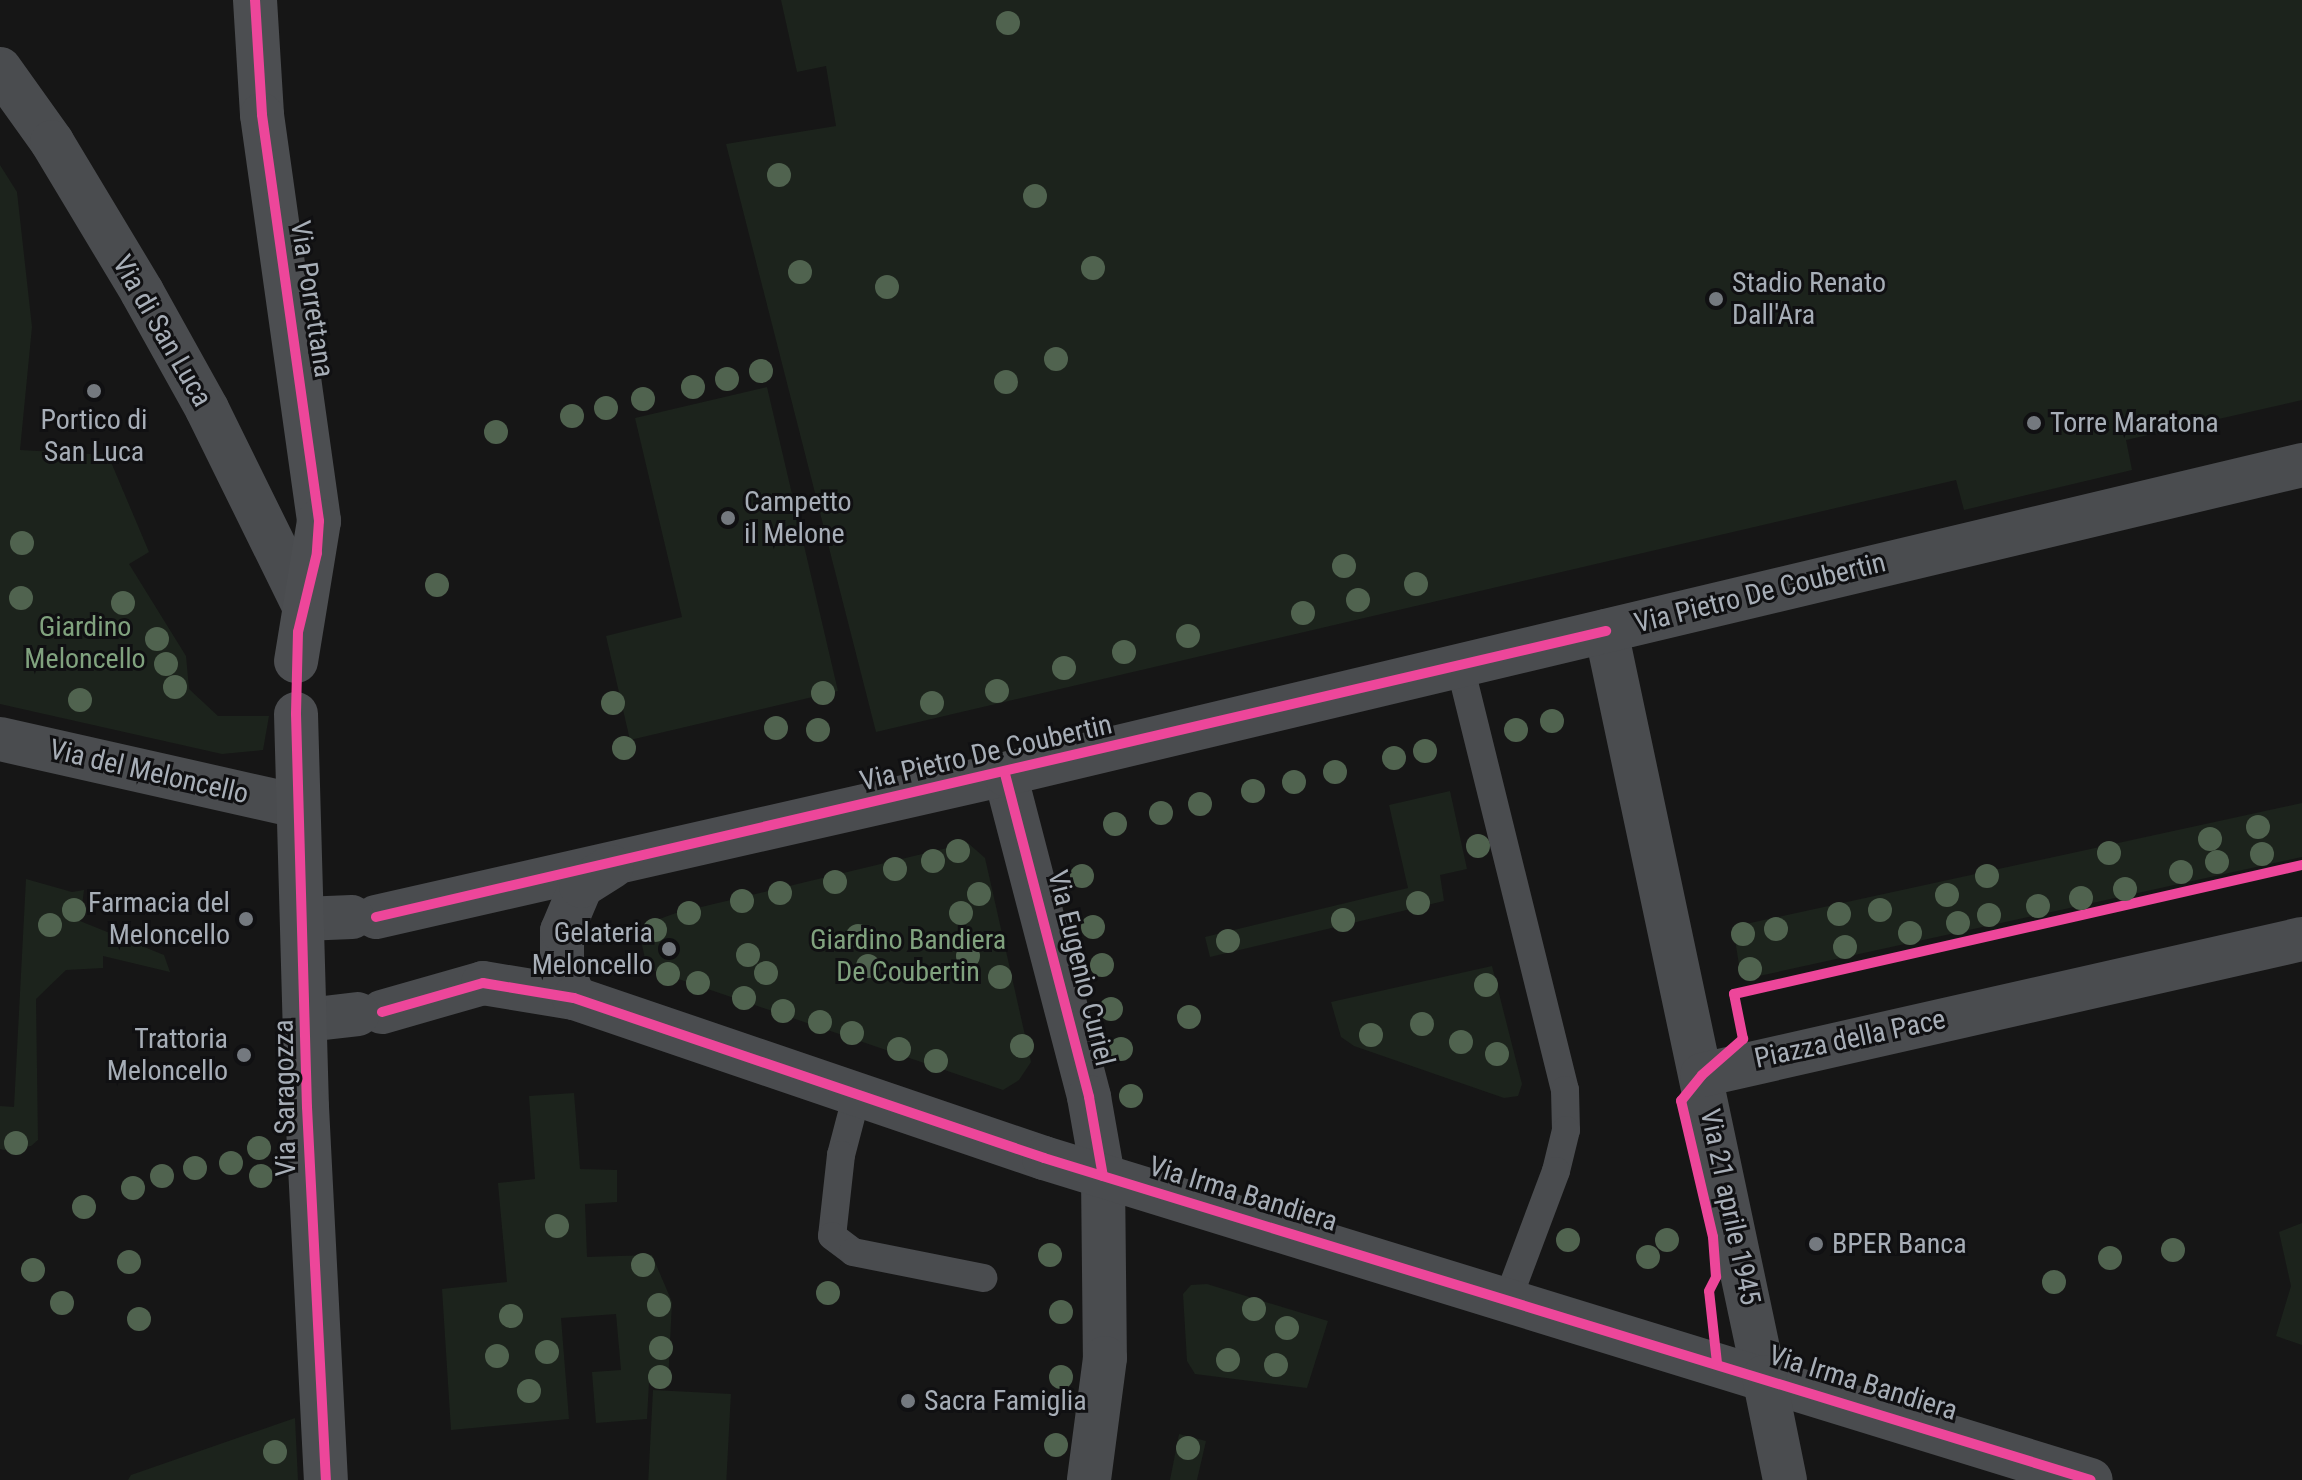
<!DOCTYPE html>
<html>
<head>
<meta charset="utf-8">
<style>
	body { margin:0 }
	#map { position:relative; width:2302px; height:1480px; overflow:hidden; background:#161616; font-family:"Roboto Condensed",sans-serif }
	div>[style] { position:absolute }
	[style*='--x'] { left:calc(var(--x)*1px); top:calc(var(--y)*1px); width:calc(var(--w)*1px); rotate:calc(var(--a)*1deg) }
	.green>* { inset:0; background:#1c231c; transform-origin:0 0 }
	.service>* { height:28px; margin:-14px; padding:0 14px; transform-origin:14px; border-radius:14px; background:#4a4c4f }
	.minor>* { height:44px; margin:-22px; padding:0 22px; transform-origin:22px; border-radius:22px; background:#4a4c4f }
	.tertiary>* { height:44px; margin:-22px; padding:0 22px; transform-origin:22px; border-radius:22px; background:#4a4c4f }
	.primary>* { height:44px; margin:-22px; padding:0 22px; transform-origin:22px; border-radius:22px; background:#4c4e51 }
	.cycleway>* { height:10px; margin:-5px; padding:0 5px; transform-origin:5px; border-radius:5px; background:#ed469a }
	.trees>* { width:24px; height:24px; margin:-12px; border-radius:50%; background:#50634f }
	.dots>* { width:22px; height:22px; translate:-50% -50%; box-sizing:border-box; border:4px solid #101012; border-radius:50% }
	span { translate:-50% -50%; white-space:nowrap; text-align:center; line-height:1.15; -webkit-text-stroke:6px #101012; paint-order:stroke }
	.poi-label { font-size:28px; color:#a7aeb7 }
	.left { translate:0 -50%; text-align:left }
	.right { translate:-100% -50%; text-align:right }
	.street-label { font-size:28px; color:#a7aeb7 }
	.park-label { font-size:28px; color:#80a27e }
</style>
</head>
<body>
<div id="map">
	<div class="green">
		<i style="clip-path:polygon(781px 0,2302px 0,2302px 400px,2126px 440px,2132px 470px,1964px 510px,1956px 480px,876px 732px,726px 144px,836px 126px,826px 66px,797px 72px)"></i>
		<i style="clip-path:polygon(0 165px,17px 192px,32px 327px,20px 450px,108px 455px,149px 552px,129px 564px,186px 656px,189px 689px,218px 716px,269px 716px,263px 750px,222px 754px,0 704px)"></i>
		<i style="clip-path:polygon(767px 387px,838px 691px,630px 740px,606px 636px,682px 617px,635px 418px)"></i>
		<i style="clip-path:polygon(1450px 791px,1467px 869px,1440px 875px,1444px 901px,1210px 957px,1205px 937px,1408px 888px,1389px 805px)"></i>
		<i style="clip-path:polygon(2302px 803px,2302px 857px,1759px 976px,1745px 974px,1739px 965px,1734px 933px,1741px 925px)"></i>
		<i style="clip-path:polygon(968px 843px,985px 858px,1031px 1062px,1019px 1080px,1003px 1090px,652px 970px,645px 959px,641px 940px,654px 921px,676px 913px)"></i>
		<i style="clip-path:polygon(26px 879px,72px 892px,84px 890px,80px 921px,164px 955px,170px 972px,103px 956px,103px 968px,66px 970px,36px 999px,38px 1140px,31px 1146px,4px 1150px,0 1149px,0 1106px,14px 1107px)"></i>
		<i style="clip-path:polygon(1492px 966px,1522px 1084px,1518px 1096px,1504px 1098px,1354px 1046px,1341px 1037px,1331px 1002px)"></i>
		<i style="clip-path:polygon(574px 1093px,580px 1169px,617px 1170px,617px 1202px,585px 1204px,587px 1257px,652px 1255px,672px 1302px,668px 1383px,649px 1382px,647px 1419px,596px 1423px,592px 1372px,621px 1370px,616px 1314px,561px 1318px,569px 1419px,451px 1430px,442px 1289px,507px 1282px,498px 1183px,535px 1179px,529px 1096px)"></i>
		<i style="clip-path:polygon(2302px 1223px,2302px 1345px,2276px 1336px,2291px 1286px,2279px 1232px)"></i>
		<i style="clip-path:polygon(1207px 1284px,1328px 1321px,1307px 1388px,1195px 1374px,1187px 1361px,1183px 1294px,1191px 1285px)"></i>
		<i style="left:653px;top:1390px;width:78px;height:90px;rotate:3deg"></i>
		<i style="clip-path:polygon(295px 1418px,298px 1480px,128px 1480px,131px 1475px)"></i>
		<i style="clip-path:polygon(1179px 1434px,1206px 1441px,1197px 1480px,1170px 1480px)"></i>
	</div>
	<div class="service">
		<i style="--x:1460;--y:666;--w:437;--a:76.1"></i>
		<i style="--x:1565;--y:1090;--w:40;--a:88.6"></i>
		<i style="--x:1566;--y:1130;--w:42;--a:103.7"></i>
		<i style="--x:1556;--y:1171;--w:137;--a:110.6"></i>
		<i style="--x:857;--y:1094;--w:63;--a:104.7"></i>
		<i style="--x:841;--y:1155;--w:81;--a:96.3"></i>
		<i style="--x:832;--y:1236;--w:26;--a:37"></i>
		<i style="--x:853;--y:1252;--w:133;--a:11.3"></i>
	</div>
	<div class="minor">
		<i style="--x:0;--y:69;--w:90;--a:54.5"></i>
		<i style="--x:52;--y:142;--w:175;--a:59"></i>
		<i style="--x:142;--y:292;--w:134;--a:60.9"></i>
		<i style="--x:207;--y:409;--w:217;--a:63.8"></i>
		<i style="--x:1606;--y:631;--w:763;--a:78.04"></i>
		<i style="--x:0;--y:739;--w:305;--a:12.7"></i>
		<i style="--x:1005;--y:774;--w:334;--a:75.4"></i>
		<i style="--x:1089;--y:1097;--w:80;--a:80"></i>
		<i style="--x:1103;--y:1176;--w:182;--a:89.4"></i>
		<i style="--x:1105;--y:1358;--w:123;--a:97.5"></i>
		<i style="--x:376;--y:917;--w:645;--a:-12.81"></i>
		<i style="--x:1005;--y:774;--w:1333;--a:-13.4"></i>
		<i style="--x:303;--y:919;--w:49;--a:-2.3"></i>
		<i style="--x:574;--y:998;--w:31;--a:-112"></i>
		<i style="--x:562;--y:969;--w:38;--a:-90"></i>
		<i style="--x:562;--y:931;--w:49;--a:-67.1"></i>
		<i style="--x:581;--y:886;--w:36;--a:-32"></i>
		<i style="--x:1702;--y:1075;--w:615;--a:-12.77"></i>
	</div>
	<div class="tertiary">
		<i style="--x:382;--y:1012;--w:105;--a:-16"></i>
		<i style="--x:483;--y:983;--w:92;--a:9.4"></i>
		<i style="--x:574;--y:998;--w:496;--a:18.8"></i>
		<i style="--x:1044;--y:1158;--w:1095;--a:17.1"></i>
		<i style="--x:307;--y:1020;--w:51;--a:-6.7"></i>
		<i style="--x:1764;--y:1377;--w:105;--a:78.5"></i>
	</div>
	<div class="primary">
		<i style="--x:255;--y:0;--w:115;--a:86.5"></i>
		<i style="--x:262;--y:115;--w:410;--a:82"></i>
		<i style="--x:319;--y:521;--w:142;--a:99.3"></i>
		<i style="--x:296;--y:714;--w:393;--a:88.4"></i>
		<i style="--x:307;--y:1107;--w:373;--a:87.1"></i>
	</div>
	<div class="cycleway">
		<i style="--x:255;--y:0;--w:115;--a:86.5"></i>
		<i style="--x:262;--y:115;--w:410;--a:82"></i>
		<i style="--x:319;--y:521;--w:32;--a:94"></i>
		<i style="--x:317;--y:553;--w:81;--a:103.5"></i>
		<i style="--x:298;--y:632;--w:82;--a:91.4"></i>
		<i style="--x:296;--y:714;--w:393;--a:88.4"></i>
		<i style="--x:307;--y:1107;--w:373;--a:87.1"></i>
		<i style="--x:1005;--y:774;--w:334;--a:75.4"></i>
		<i style="--x:1089;--y:1097;--w:80;--a:80"></i>
		<i style="--x:376;--y:917;--w:1263;--a:-13.09"></i>
		<i style="--x:382;--y:1012;--w:105;--a:-16"></i>
		<i style="--x:483;--y:983;--w:92;--a:9.4"></i>
		<i style="--x:574;--y:998;--w:496;--a:18.8"></i>
		<i style="--x:1044;--y:1158;--w:1095;--a:17.1"></i>
		<i style="--x:1717;--y:1363;--w:72;--a:-96.3"></i>
		<i style="--x:1709;--y:1291;--w:16;--a:-63"></i>
		<i style="--x:1716;--y:1277;--w:40;--a:-94.3"></i>
		<i style="--x:1713;--y:1237;--w:140;--a:-103.2"></i>
		<i style="--x:1681;--y:1101;--w:33;--a:-51"></i>
		<i style="--x:1702;--y:1075;--w:55;--a:-41.3"></i>
		<i style="--x:1743;--y:1039;--w:46;--a:-101.3"></i>
		<i style="--x:1734;--y:994;--w:582;--a:-12.8"></i>
	</div>
	<div class="trees">
		<i style="left:1008px;top:23px"></i>
		<i style="left:779px;top:175px"></i>
		<i style="left:1035px;top:196px"></i>
		<i style="left:1093px;top:268px"></i>
		<i style="left:800px;top:272px"></i>
		<i style="left:887px;top:287px"></i>
		<i style="left:1056px;top:359px"></i>
		<i style="left:761px;top:371px"></i>
		<i style="left:727px;top:379px"></i>
		<i style="left:1006px;top:382px"></i>
		<i style="left:693px;top:387px"></i>
		<i style="left:643px;top:399px"></i>
		<i style="left:606px;top:408px"></i>
		<i style="left:572px;top:416px"></i>
		<i style="left:496px;top:432px"></i>
		<i style="left:22px;top:543px"></i>
		<i style="left:1344px;top:566px"></i>
		<i style="left:1416px;top:584px"></i>
		<i style="left:437px;top:585px"></i>
		<i style="left:21px;top:598px"></i>
		<i style="left:1358px;top:600px"></i>
		<i style="left:123px;top:603px"></i>
		<i style="left:1303px;top:613px"></i>
		<i style="left:1188px;top:636px"></i>
		<i style="left:157px;top:639px"></i>
		<i style="left:1124px;top:652px"></i>
		<i style="left:166px;top:664px"></i>
		<i style="left:1064px;top:668px"></i>
		<i style="left:175px;top:687px"></i>
		<i style="left:997px;top:691px"></i>
		<i style="left:823px;top:693px"></i>
		<i style="left:80px;top:700px"></i>
		<i style="left:613px;top:703px"></i>
		<i style="left:932px;top:703px"></i>
		<i style="left:1552px;top:721px"></i>
		<i style="left:776px;top:728px"></i>
		<i style="left:818px;top:730px"></i>
		<i style="left:1516px;top:730px"></i>
		<i style="left:624px;top:748px"></i>
		<i style="left:1425px;top:751px"></i>
		<i style="left:1394px;top:758px"></i>
		<i style="left:1335px;top:772px"></i>
		<i style="left:1294px;top:782px"></i>
		<i style="left:1253px;top:791px"></i>
		<i style="left:1200px;top:804px"></i>
		<i style="left:1161px;top:813px"></i>
		<i style="left:1115px;top:824px"></i>
		<i style="left:2258px;top:827px"></i>
		<i style="left:2210px;top:839px"></i>
		<i style="left:1478px;top:846px"></i>
		<i style="left:958px;top:851px"></i>
		<i style="left:2109px;top:853px"></i>
		<i style="left:2262px;top:854px"></i>
		<i style="left:933px;top:861px"></i>
		<i style="left:2217px;top:862px"></i>
		<i style="left:895px;top:869px"></i>
		<i style="left:2181px;top:872px"></i>
		<i style="left:1082px;top:876px"></i>
		<i style="left:1987px;top:876px"></i>
		<i style="left:835px;top:882px"></i>
		<i style="left:2125px;top:889px"></i>
		<i style="left:780px;top:893px"></i>
		<i style="left:979px;top:894px"></i>
		<i style="left:1947px;top:895px"></i>
		<i style="left:2081px;top:898px"></i>
		<i style="left:742px;top:901px"></i>
		<i style="left:1418px;top:903px"></i>
		<i style="left:2038px;top:906px"></i>
		<i style="left:74px;top:910px"></i>
		<i style="left:1880px;top:910px"></i>
		<i style="left:689px;top:913px"></i>
		<i style="left:961px;top:913px"></i>
		<i style="left:1839px;top:914px"></i>
		<i style="left:1989px;top:915px"></i>
		<i style="left:1343px;top:920px"></i>
		<i style="left:1958px;top:923px"></i>
		<i style="left:50px;top:925px"></i>
		<i style="left:1093px;top:927px"></i>
		<i style="left:1776px;top:929px"></i>
		<i style="left:655px;top:930px"></i>
		<i style="left:1910px;top:933px"></i>
		<i style="left:1743px;top:934px"></i>
		<i style="left:858px;top:936px"></i>
		<i style="left:1228px;top:941px"></i>
		<i style="left:1845px;top:947px"></i>
		<i style="left:748px;top:955px"></i>
		<i style="left:968px;top:956px"></i>
		<i style="left:1102px;top:965px"></i>
		<i style="left:868px;top:966px"></i>
		<i style="left:1750px;top:969px"></i>
		<i style="left:766px;top:973px"></i>
		<i style="left:668px;top:974px"></i>
		<i style="left:1000px;top:977px"></i>
		<i style="left:698px;top:983px"></i>
		<i style="left:1486px;top:985px"></i>
		<i style="left:744px;top:998px"></i>
		<i style="left:1111px;top:1009px"></i>
		<i style="left:783px;top:1011px"></i>
		<i style="left:1189px;top:1017px"></i>
		<i style="left:820px;top:1022px"></i>
		<i style="left:1422px;top:1024px"></i>
		<i style="left:852px;top:1033px"></i>
		<i style="left:1371px;top:1035px"></i>
		<i style="left:1461px;top:1042px"></i>
		<i style="left:1022px;top:1046px"></i>
		<i style="left:899px;top:1049px"></i>
		<i style="left:1121px;top:1049px"></i>
		<i style="left:1497px;top:1054px"></i>
		<i style="left:936px;top:1061px"></i>
		<i style="left:1131px;top:1096px"></i>
		<i style="left:16px;top:1143px"></i>
		<i style="left:259px;top:1148px"></i>
		<i style="left:231px;top:1163px"></i>
		<i style="left:195px;top:1168px"></i>
		<i style="left:162px;top:1176px"></i>
		<i style="left:261px;top:1176px"></i>
		<i style="left:133px;top:1188px"></i>
		<i style="left:84px;top:1207px"></i>
		<i style="left:557px;top:1226px"></i>
		<i style="left:1568px;top:1240px"></i>
		<i style="left:1667px;top:1240px"></i>
		<i style="left:2173px;top:1250px"></i>
		<i style="left:1050px;top:1255px"></i>
		<i style="left:1648px;top:1257px"></i>
		<i style="left:2110px;top:1258px"></i>
		<i style="left:129px;top:1262px"></i>
		<i style="left:643px;top:1265px"></i>
		<i style="left:33px;top:1270px"></i>
		<i style="left:2054px;top:1282px"></i>
		<i style="left:828px;top:1293px"></i>
		<i style="left:62px;top:1303px"></i>
		<i style="left:659px;top:1305px"></i>
		<i style="left:1254px;top:1309px"></i>
		<i style="left:1061px;top:1312px"></i>
		<i style="left:511px;top:1316px"></i>
		<i style="left:139px;top:1319px"></i>
		<i style="left:1287px;top:1328px"></i>
		<i style="left:661px;top:1348px"></i>
		<i style="left:547px;top:1352px"></i>
		<i style="left:497px;top:1356px"></i>
		<i style="left:1228px;top:1360px"></i>
		<i style="left:1276px;top:1365px"></i>
		<i style="left:660px;top:1377px"></i>
		<i style="left:1061px;top:1377px"></i>
		<i style="left:529px;top:1391px"></i>
		<i style="left:1056px;top:1445px"></i>
		<i style="left:1188px;top:1448px"></i>
		<i style="left:275px;top:1452px"></i>
	</div>
	<div class="dots">
		<i style="left:1716px;top:299px;background:#74797f"></i>
		<i style="left:94px;top:391px;background:#74797f"></i>
		<i style="left:2034px;top:423px;background:#74797f"></i>
		<i style="left:728px;top:518px;background:#74797f"></i>
		<i style="left:246px;top:919px;background:#74797f"></i>
		<i style="left:669px;top:949px;background:#74797f"></i>
		<i style="left:244px;top:1055px;background:#74797f"></i>
		<i style="left:1816px;top:1244px;background:#74797f"></i>
		<i style="left:908px;top:1401px;background:#74797f"></i>
	</div>
	<div class="poi-label">
		<span class="left" style="left:1732px;top:299px">Stadio Renato<br>Dall'Ara</span>
		<span style="left:94px;top:436px">Portico di<br>San Luca</span>
		<span class="left" style="left:2050px;top:423px">Torre Maratona</span>
		<span class="left" style="left:744px;top:518px">Campetto<br>il Melone</span>
		<span class="right" style="left:230px;top:919px">Farmacia del<br>Meloncello</span>
		<span class="right" style="left:653px;top:949px">Gelateria<br>Meloncello</span>
		<span class="right" style="left:228px;top:1055px">Trattoria<br>Meloncello</span>
		<span class="left" style="left:1832px;top:1244px">BPER Banca</span>
		<span class="left" style="left:924px;top:1401px">Sacra Famiglia</span>
	</div>
	<div class="street-label">
		<span style="left:312px;top:299px;rotate:81deg">Via Porrettana</span>
		<span style="left:162px;top:331px;rotate:60deg">Via di San Luca</span>
		<span style="left:1760px;top:593px;rotate:-14deg">Via Pietro De Coubertin</span>
		<span style="left:986px;top:753px;rotate:-13deg">Via Pietro De Coubertin</span>
		<span style="left:149px;top:772px;rotate:13deg">Via del Meloncello</span>
		<span style="left:1081px;top:968px;rotate:76deg">Via Eugenio Curiel</span>
		<span style="left:1850px;top:1039px;rotate:-12deg">Piazza della Pace</span>
		<span style="left:285px;top:1098px;rotate:-91deg">Via Saragozza</span>
		<span style="left:1243px;top:1194px;rotate:17deg">Via Irma Bandiera</span>
		<span style="left:1730px;top:1207px;rotate:78deg">Via 21 aprile 1945</span>
		<span style="left:1863px;top:1383px;rotate:17deg">Via Irma Bandiera</span>
	</div>
	<div class="park-label">
		<span style="left:85px;top:643px">Giardino<br>Meloncello</span>
		<span style="left:908px;top:956px">Giardino Bandiera<br>De Coubertin</span>
	</div>
</div>
</body>
</html>
